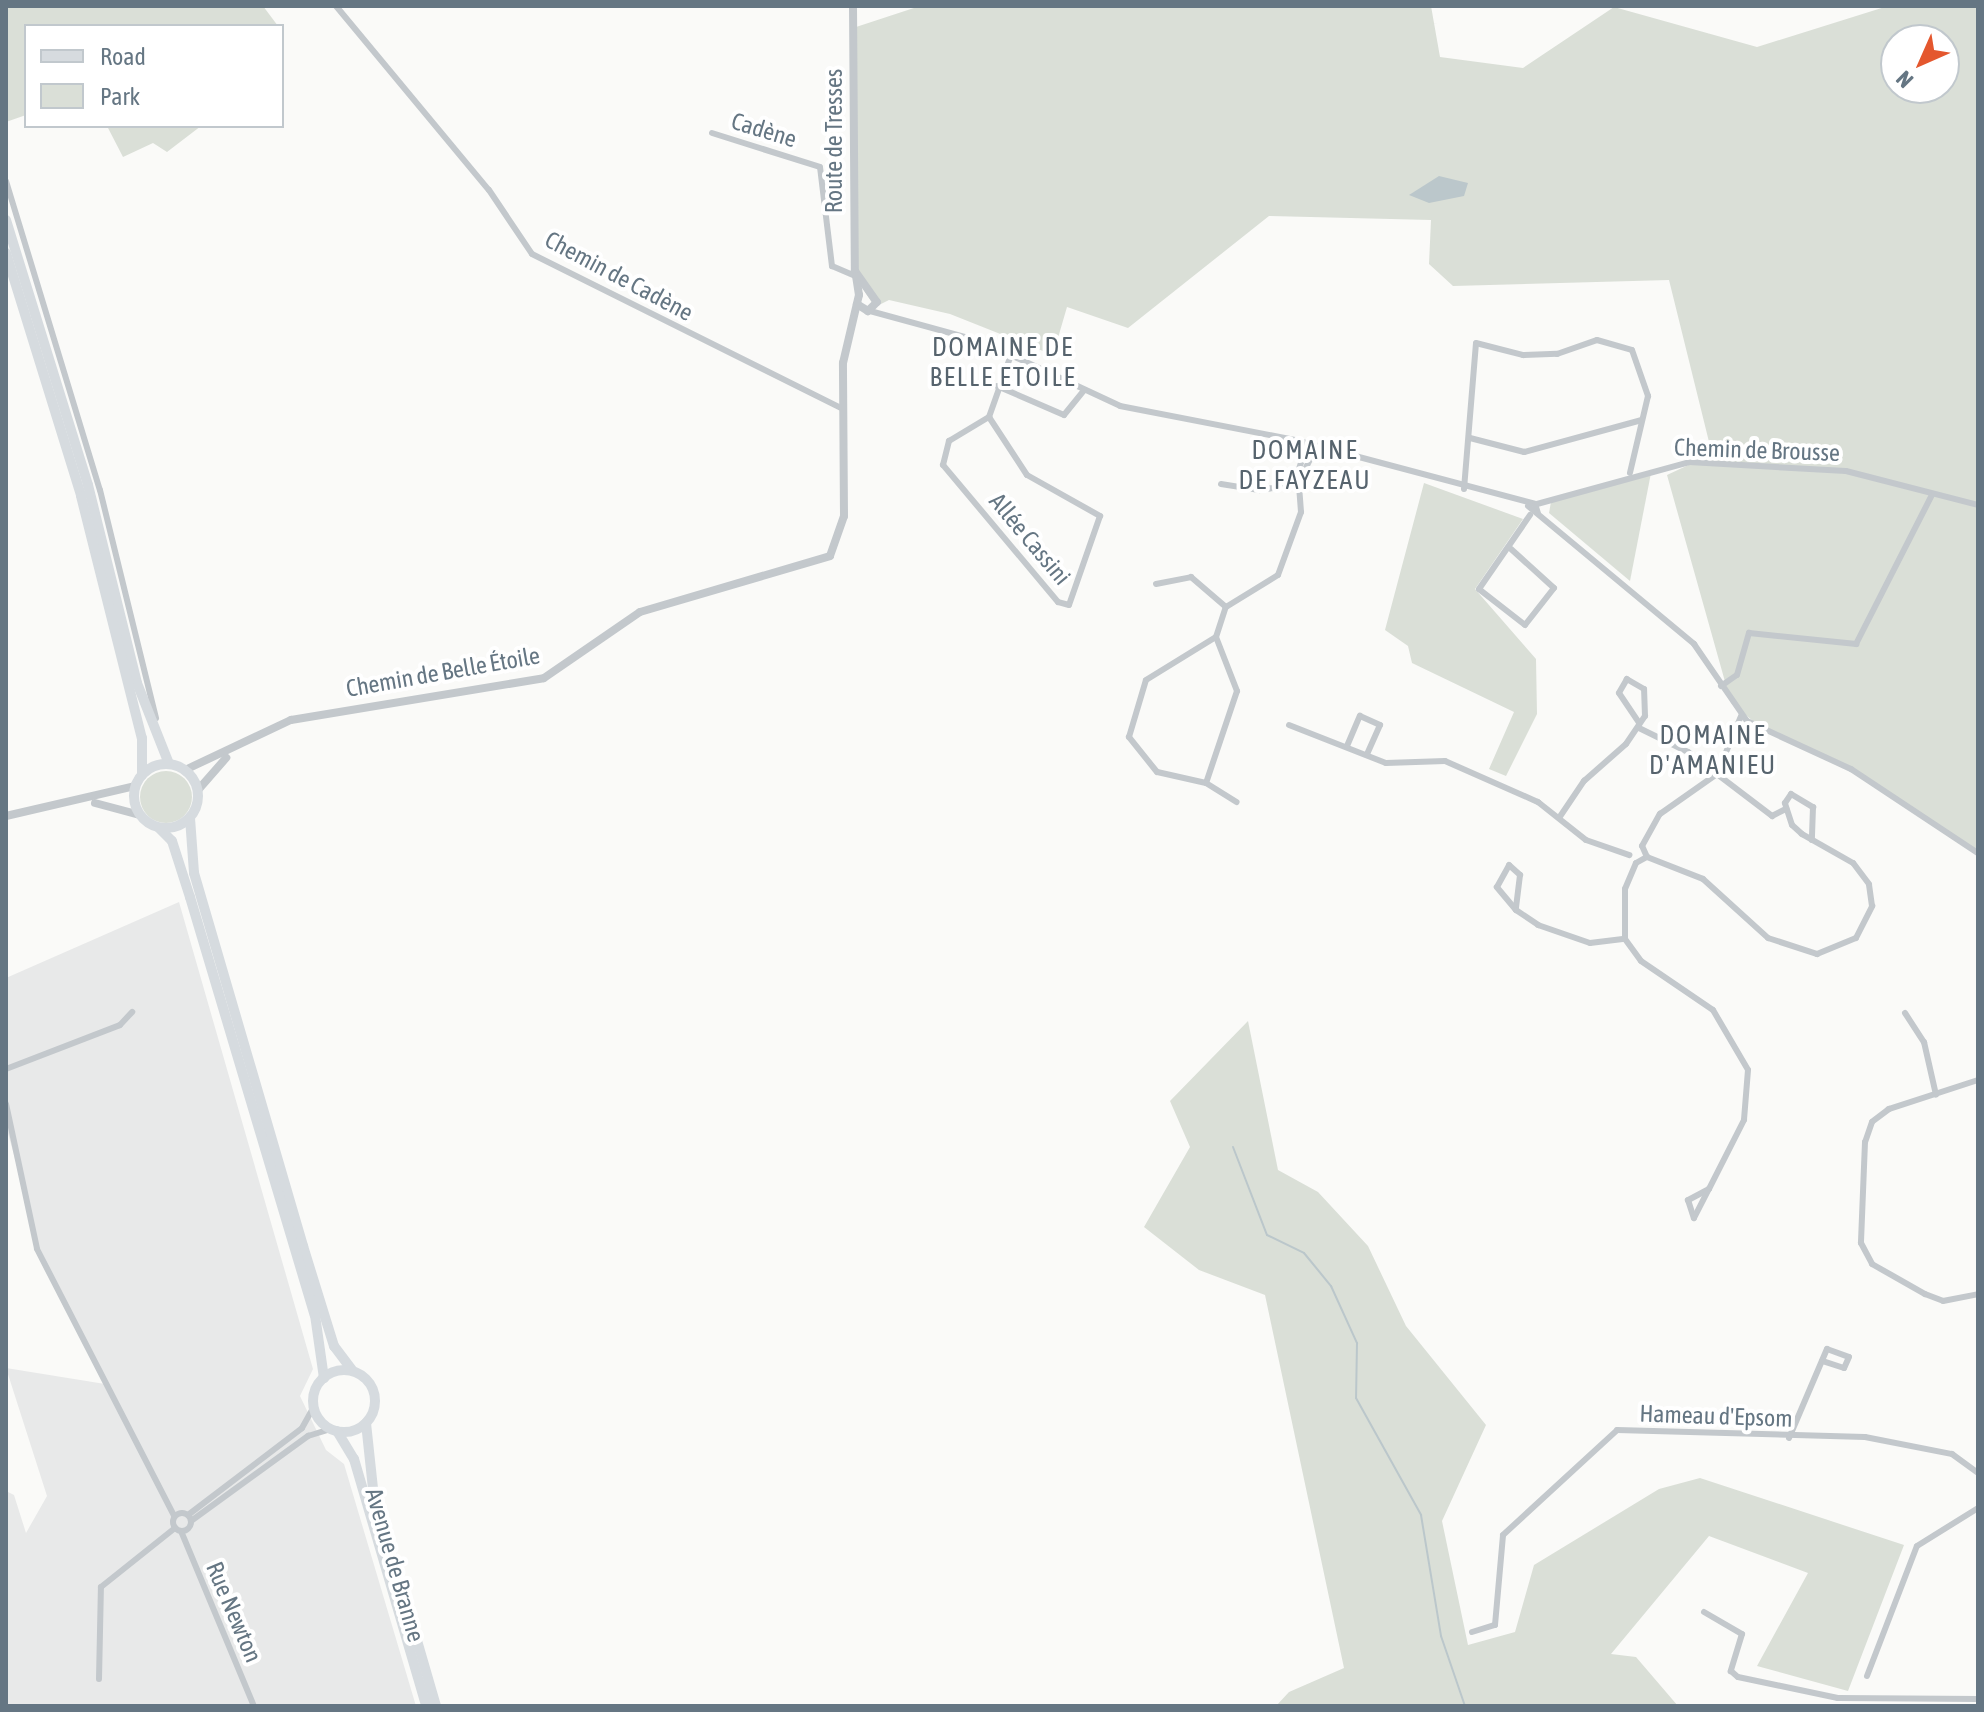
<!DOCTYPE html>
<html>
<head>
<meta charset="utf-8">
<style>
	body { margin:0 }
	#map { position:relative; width:1984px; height:1712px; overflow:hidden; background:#fafaf8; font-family:"Asap Condensed",sans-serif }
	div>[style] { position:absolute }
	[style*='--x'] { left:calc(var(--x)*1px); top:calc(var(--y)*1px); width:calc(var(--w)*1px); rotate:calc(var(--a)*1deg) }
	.built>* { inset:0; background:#e8e9e9 }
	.green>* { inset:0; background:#dadfd7 }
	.round { border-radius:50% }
	.water>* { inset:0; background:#bbc7cb }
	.stream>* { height:2px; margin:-1px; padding:0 1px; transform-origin:1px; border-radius:1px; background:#bbc7cb }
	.minor>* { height:6px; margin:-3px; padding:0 3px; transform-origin:3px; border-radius:3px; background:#c3c8cc }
	.minor>.ring { margin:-3px; padding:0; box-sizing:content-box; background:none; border:6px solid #c3c8cc; border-radius:50% }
	.tertiary>* { height:8px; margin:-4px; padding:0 4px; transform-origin:4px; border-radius:4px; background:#c3c8cc }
	.primary>* { height:10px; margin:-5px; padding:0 5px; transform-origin:5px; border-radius:5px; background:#d6dbdf }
	.primary>.ring { margin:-5px; padding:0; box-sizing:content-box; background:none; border:10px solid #d6dbdf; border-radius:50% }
	span { translate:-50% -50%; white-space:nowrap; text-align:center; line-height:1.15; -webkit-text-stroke:8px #fff; paint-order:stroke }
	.street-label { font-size:24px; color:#657683 }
	.neighbourhood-label { font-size:26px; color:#57646e; letter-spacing:2px }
	.frame { position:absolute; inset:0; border:8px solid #657683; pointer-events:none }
	.legend { position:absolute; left:24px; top:24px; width:260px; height:104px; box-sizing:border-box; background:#fff; border:2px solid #c1c8cd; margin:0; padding:10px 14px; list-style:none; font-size:24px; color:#657683 }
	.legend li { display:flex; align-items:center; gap:16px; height:40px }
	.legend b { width:40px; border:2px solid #c1c8cd }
	.north { position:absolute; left:1880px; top:24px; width:80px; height:80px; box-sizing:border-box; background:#fff; border:2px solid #c1c8cd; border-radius:50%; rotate:225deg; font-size:22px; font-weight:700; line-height:32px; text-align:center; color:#657683 }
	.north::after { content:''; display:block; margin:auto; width:28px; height:36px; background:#e4572e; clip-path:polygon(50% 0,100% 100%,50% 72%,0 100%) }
</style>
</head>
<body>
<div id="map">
	<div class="built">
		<i style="clip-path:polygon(179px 902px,313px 1369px,300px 1396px,326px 1450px,344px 1464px,416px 1706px,6px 1706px,6px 1491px,14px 1495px,26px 1533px,47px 1496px,6px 1368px,105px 1384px,46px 1272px,6px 1126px,6px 978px)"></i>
	</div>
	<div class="green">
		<i style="clip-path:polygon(6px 6px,263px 6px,278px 26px,26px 26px,26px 115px,6px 122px)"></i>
		<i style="clip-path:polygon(evenodd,920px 6px,1431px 6px,1440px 57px,1523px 68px,1614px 7px,1757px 47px,1888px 6px,1978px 6px,1978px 853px,1851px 769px,1764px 730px,1731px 703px,1667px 475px,1712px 454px,1669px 280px,1453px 286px,1429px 264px,1431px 220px,1269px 216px,1128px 328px,1067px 307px,1053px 355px,950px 314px,889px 300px,875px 307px,857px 280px,853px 28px,920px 6px,1896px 40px,1944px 40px,1944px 88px,1896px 88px,1896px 40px)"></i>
		<i style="clip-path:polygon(107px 126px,201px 126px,167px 152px,153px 143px,123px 157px)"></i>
		<i style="clip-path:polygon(1651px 473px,1630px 581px,1549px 513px,1551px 502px)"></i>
		<i style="clip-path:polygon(1424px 483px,1523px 519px,1475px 589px,1536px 659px,1537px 714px,1506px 776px,1489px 769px,1514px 712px,1412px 663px,1408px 646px,1385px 630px)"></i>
		<i class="round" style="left:140px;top:771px;width:52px;height:52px"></i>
		<i style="clip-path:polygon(1248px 1021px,1278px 1170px,1318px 1192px,1368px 1246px,1406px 1326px,1486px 1425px,1442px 1521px,1468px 1645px,1515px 1632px,1534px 1565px,1659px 1489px,1700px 1478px,1904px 1545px,1848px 1691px,1757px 1666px,1808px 1573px,1709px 1536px,1611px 1654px,1636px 1657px,1678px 1706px,1276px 1706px,1289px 1692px,1344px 1668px,1265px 1295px,1199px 1270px,1144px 1227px,1190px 1147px,1170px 1101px)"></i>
	</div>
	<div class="water">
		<i style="clip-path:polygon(1439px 176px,1468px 183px,1464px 196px,1429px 203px,1409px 195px)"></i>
	</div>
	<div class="stream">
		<i style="--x:1233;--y:1147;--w:94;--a:68.9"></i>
		<i style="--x:1267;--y:1235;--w:41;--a:25.9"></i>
		<i style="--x:1304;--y:1253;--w:43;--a:50.7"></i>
		<i style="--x:1331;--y:1286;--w:63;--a:65.5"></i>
		<i style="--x:1357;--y:1343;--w:55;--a:91"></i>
		<i style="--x:1356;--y:1398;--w:134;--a:60.9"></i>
		<i style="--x:1421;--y:1515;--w:123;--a:80.6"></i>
		<i style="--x:1441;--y:1636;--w:74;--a:71.1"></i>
		<i style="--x:767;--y:1705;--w:1;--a:90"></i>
	</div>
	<div class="minor">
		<i style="--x:336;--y:6;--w:239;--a:50.3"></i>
		<i style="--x:489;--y:190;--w:77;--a:56.1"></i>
		<i style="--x:532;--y:254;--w:345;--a:26.5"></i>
		<i style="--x:712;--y:133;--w:113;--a:17.5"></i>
		<i style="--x:820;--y:167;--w:100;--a:83.1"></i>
		<i style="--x:832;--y:266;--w:26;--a:23"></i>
		<i style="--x:6;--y:181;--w:323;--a:73.1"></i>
		<i style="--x:100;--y:490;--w:235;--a:76.2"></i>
		<i style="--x:870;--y:311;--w:117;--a:15.3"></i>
		<i style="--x:983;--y:342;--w:151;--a:25"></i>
		<i style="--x:1120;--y:406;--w:178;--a:11"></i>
		<i style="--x:1295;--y:440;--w:248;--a:14.9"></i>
		<i style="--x:1535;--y:504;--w:9;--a:72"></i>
		<i style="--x:997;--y:386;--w:73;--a:23.4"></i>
		<i style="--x:1064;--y:415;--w:32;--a:-51"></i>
		<i style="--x:989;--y:417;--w:69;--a:56.8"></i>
		<i style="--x:1027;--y:475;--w:84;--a:29.3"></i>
		<i style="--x:1100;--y:516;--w:94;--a:109.2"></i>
		<i style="--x:1069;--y:605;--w:11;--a:-165"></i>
		<i style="--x:1058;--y:602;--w:179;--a:-130"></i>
		<i style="--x:943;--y:465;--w:25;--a:-76"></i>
		<i style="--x:949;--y:441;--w:47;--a:-31"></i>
		<i style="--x:989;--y:417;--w:66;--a:-70.5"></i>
		<i style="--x:1470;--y:438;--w:56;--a:14.5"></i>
		<i style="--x:1524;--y:452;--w:122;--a:-15.2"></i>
		<i style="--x:1221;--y:484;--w:39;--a:9"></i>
		<i style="--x:1260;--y:490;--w:38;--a:-9"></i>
		<i style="--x:1298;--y:484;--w:41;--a:-64.1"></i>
		<i style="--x:1464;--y:489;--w:146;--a:-85.3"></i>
		<i style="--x:1476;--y:343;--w:49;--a:14.3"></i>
		<i style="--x:1523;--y:355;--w:34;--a:-2"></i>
		<i style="--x:1557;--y:354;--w:42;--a:-19.3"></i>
		<i style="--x:1597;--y:340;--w:36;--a:16"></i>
		<i style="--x:1632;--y:350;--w:49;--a:70.8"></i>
		<i style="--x:1648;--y:396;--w:79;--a:103.2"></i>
		<i style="--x:1537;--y:504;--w:158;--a:-15.4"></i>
		<i style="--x:1689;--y:462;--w:157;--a:3.3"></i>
		<i style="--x:1846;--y:471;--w:136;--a:14.4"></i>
		<i style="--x:1528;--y:506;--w:216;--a:39.7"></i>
		<i style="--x:1694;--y:644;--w:93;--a:55.5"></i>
		<i style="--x:1747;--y:721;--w:115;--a:24.8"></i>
		<i style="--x:1851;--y:769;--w:152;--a:33.5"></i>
		<i style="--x:1511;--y:549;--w:58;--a:42.2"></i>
		<i style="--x:1554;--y:588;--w:47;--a:128.1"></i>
		<i style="--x:1525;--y:625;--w:58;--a:-142"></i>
		<i style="--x:1479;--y:589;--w:90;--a:-55.4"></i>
		<i style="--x:1156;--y:584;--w:36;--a:-11"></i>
		<i style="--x:1191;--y:577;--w:46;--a:40.6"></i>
		<i style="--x:1216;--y:637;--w:58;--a:68.7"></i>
		<i style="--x:1237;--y:691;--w:97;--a:108.6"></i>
		<i style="--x:1206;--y:783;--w:50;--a:-167.3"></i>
		<i style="--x:1157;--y:772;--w:45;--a:-128.7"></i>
		<i style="--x:1129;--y:737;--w:59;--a:-73.4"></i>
		<i style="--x:1146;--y:680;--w:82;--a:-31.6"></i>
		<i style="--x:1216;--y:637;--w:32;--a:-72"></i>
		<i style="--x:1226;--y:607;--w:61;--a:-31.6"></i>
		<i style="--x:1278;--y:575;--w:67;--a:-69.9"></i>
		<i style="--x:1301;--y:512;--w:40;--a:-94.3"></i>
		<i style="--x:1298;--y:472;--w:29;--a:-72"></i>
		<i style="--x:1721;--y:686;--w:19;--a:-35"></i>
		<i style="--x:1737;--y:675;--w:44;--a:-74.1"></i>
		<i style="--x:1749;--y:633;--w:108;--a:5.9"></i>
		<i style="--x:1856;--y:644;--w:167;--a:-63"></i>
		<i style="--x:1289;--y:725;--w:104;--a:21.4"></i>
		<i style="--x:1386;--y:763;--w:59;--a:-1.9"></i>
		<i style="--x:1445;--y:761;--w:102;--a:23.8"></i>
		<i style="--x:1538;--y:802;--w:61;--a:38.4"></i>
		<i style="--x:1586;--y:840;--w:46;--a:19.2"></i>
		<i style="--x:1639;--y:728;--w:55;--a:26.1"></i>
		<i style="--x:1688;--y:752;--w:106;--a:37.3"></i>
		<i style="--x:1772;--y:816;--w:16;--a:-27"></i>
		<i style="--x:1347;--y:746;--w:33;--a:-67"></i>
		<i style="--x:1360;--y:716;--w:22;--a:24"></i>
		<i style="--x:1380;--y:725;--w:32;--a:114"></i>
		<i style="--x:1206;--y:783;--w:36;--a:32"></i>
		<i style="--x:1559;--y:818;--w:45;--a:-56"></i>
		<i style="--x:1584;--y:781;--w:56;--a:-41.4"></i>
		<i style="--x:1626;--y:744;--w:34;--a:-56"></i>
		<i style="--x:1645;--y:716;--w:27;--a:-92"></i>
		<i style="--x:1644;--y:689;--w:20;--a:-150"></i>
		<i style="--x:1627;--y:679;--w:16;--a:120"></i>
		<i style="--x:1619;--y:693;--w:36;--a:56"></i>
		<i style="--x:1642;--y:846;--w:37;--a:-61"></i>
		<i style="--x:1660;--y:814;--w:70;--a:-35.1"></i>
		<i style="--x:1717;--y:774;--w:63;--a:-67.5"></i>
		<i style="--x:1647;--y:857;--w:60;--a:21.4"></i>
		<i style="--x:1703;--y:879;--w:88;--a:42.2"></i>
		<i style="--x:1768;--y:938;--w:52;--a:18.1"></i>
		<i style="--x:1817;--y:954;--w:42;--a:-22.3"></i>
		<i style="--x:1856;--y:938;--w:36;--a:-63"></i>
		<i style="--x:1872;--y:906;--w:22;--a:-98"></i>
		<i style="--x:1869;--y:884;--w:26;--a:-127"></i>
		<i style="--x:1853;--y:863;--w:59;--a:-150.4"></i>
		<i style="--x:1802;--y:834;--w:13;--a:-138"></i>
		<i style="--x:1792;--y:825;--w:23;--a:-108"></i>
		<i style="--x:1785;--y:803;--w:11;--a:-56"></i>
		<i style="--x:1791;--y:794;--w:26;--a:31"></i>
		<i style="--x:1813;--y:807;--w:33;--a:92"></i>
		<i style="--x:1636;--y:863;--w:28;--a:113"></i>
		<i style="--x:1625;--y:889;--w:50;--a:90"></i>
		<i style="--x:1625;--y:939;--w:27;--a:54"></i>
		<i style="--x:1641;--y:961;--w:87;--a:34.2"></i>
		<i style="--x:1713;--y:1010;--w:69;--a:59.7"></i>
		<i style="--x:1748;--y:1070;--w:50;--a:94.6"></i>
		<i style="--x:1744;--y:1120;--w:77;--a:116.9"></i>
		<i style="--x:1709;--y:1189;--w:24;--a:152"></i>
		<i style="--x:1688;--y:1200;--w:19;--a:72"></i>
		<i style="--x:1694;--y:1218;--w:33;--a:-63"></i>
		<i style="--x:1636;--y:863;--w:13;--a:-29"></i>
		<i style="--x:1647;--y:857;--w:12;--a:-114"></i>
		<i style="--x:1516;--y:910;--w:30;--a:-130"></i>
		<i style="--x:1497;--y:887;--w:25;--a:-61"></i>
		<i style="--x:1509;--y:865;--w:15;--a:42"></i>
		<i style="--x:1520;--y:875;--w:35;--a:97"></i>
		<i style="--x:1516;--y:910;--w:27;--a:34"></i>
		<i style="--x:1538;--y:925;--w:55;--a:19.1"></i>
		<i style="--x:1590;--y:943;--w:35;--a:-7"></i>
		<i style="--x:1905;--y:1013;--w:35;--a:57"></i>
		<i style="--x:1924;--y:1042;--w:54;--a:77.2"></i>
		<i style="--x:6;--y:1069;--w:122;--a:-21.1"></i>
		<i style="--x:120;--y:1025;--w:18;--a:-47"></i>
		<i style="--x:1978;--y:1080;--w:94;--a:162"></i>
		<i style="--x:1889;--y:1109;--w:21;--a:143"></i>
		<i style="--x:1872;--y:1122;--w:21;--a:109"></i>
		<i style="--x:1865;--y:1142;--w:101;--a:92.3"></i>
		<i style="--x:1861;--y:1243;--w:24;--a:62"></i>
		<i style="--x:1872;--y:1264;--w:61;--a:29.5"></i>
		<i style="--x:1925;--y:1294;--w:19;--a:21"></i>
		<i style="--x:1943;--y:1301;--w:36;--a:-11"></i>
		<i style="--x:6;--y:1104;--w:148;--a:77.9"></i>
		<i style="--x:37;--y:1249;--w:300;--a:62.8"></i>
		<i style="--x:1789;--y:1438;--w:97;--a:-66.9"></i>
		<i style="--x:1827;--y:1349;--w:23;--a:20"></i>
		<i style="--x:1849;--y:1357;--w:12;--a:114"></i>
		<i style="--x:1844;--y:1368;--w:23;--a:-162"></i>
		<i class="ring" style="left:173px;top:1513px;width:12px;height:12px"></i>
		<i style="--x:188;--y:1515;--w:143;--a:-37.3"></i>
		<i style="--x:302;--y:1428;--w:25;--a:-61"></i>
		<i style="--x:191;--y:1521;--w:145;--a:-36"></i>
		<i style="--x:308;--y:1436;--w:24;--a:-17"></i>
		<i style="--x:181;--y:1531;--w:190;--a:67.4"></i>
		<i style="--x:1704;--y:1612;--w:44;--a:30.1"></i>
		<i style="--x:1742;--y:1634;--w:39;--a:107"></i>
		<i style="--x:1731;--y:1671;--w:9;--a:41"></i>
		<i style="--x:1738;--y:1677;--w:102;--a:11.9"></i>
		<i style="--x:1838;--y:1698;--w:140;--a:0.4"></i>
		<i style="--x:1472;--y:1632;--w:24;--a:-17"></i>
		<i style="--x:1495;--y:1625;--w:90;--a:-84.9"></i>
		<i style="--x:1503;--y:1535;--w:155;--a:-42.6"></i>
		<i style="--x:1617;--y:1430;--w:248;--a:1.6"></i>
		<i style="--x:1865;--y:1437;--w:89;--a:11.1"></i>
		<i style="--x:1952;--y:1454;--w:32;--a:36"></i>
		<i style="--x:1867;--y:1676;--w:139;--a:-69"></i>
		<i style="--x:1917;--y:1546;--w:72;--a:-31.9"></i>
		<i style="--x:99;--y:1679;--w:92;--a:-88.8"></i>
		<i style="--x:101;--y:1587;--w:95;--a:-38.6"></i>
	</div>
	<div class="tertiary">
		<i style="--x:853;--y:6;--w:265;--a:89.6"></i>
		<i style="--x:855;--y:271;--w:38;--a:55"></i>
		<i style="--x:877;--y:302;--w:13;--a:135"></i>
		<i style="--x:868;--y:311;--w:13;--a:-148"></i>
		<i style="--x:185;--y:770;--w:117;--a:-25.3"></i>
		<i style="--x:291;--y:720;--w:256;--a:-9.4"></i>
		<i style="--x:544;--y:678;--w:116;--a:-34.5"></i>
		<i style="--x:640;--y:612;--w:198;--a:-16.4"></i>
		<i style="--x:830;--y:556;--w:42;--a:-70.7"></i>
		<i style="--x:844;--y:516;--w:153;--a:-90.4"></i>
		<i style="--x:843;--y:363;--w:70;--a:-76.8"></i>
		<i style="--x:859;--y:295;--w:19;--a:-99"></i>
		<i style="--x:198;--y:790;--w:43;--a:-48.8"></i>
		<i style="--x:95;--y:803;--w:47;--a:14.9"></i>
		<i style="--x:6;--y:816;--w:132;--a:-13.1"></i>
	</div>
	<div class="primary">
		<i style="--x:6;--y:220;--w:277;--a:72.8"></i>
		<i style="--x:88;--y:485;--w:204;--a:76.1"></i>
		<i style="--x:137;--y:683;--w:87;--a:68.4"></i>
		<i style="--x:6;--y:253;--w:254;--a:72.8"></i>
		<i style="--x:81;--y:496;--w:250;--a:75.9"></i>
		<i style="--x:142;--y:738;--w:37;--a:90"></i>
		<i class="ring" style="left:134px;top:764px;width:54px;height:54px"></i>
		<i style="--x:190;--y:818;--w:55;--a:85.8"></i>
		<i style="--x:194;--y:873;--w:389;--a:73.7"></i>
		<i style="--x:303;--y:1246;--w:105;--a:72.8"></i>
		<i style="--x:334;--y:1346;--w:31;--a:53"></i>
		<i style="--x:159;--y:828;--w:18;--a:45"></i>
		<i style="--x:172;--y:841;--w:59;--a:72.2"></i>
		<i style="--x:190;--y:897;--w:436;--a:73.4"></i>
		<i style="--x:315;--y:1315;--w:64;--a:81.9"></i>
		<i class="ring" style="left:313px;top:1370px;width:52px;height:52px"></i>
		<i style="--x:366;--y:1423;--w:66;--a:83.9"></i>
		<i style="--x:373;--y:1489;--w:226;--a:73.8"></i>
		<i style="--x:337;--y:1431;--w:33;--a:59"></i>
		<i style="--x:354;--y:1459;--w:257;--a:73.7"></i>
	</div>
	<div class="street-label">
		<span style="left:764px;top:130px;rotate:17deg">Cadène</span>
		<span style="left:834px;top:141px;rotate:-90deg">Route de Tresses</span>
		<span style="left:619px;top:276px;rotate:28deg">Chemin de Cadène</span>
		<span style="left:1757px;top:450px;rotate:2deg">Chemin de Brousse</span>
		<span style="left:1030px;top:539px;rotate:50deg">Allée Cassini</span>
		<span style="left:443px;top:672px;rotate:-10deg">Chemin de Belle Étoile</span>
		<span style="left:1716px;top:1416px;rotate:2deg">Hameau d'Epsom</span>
		<span style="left:395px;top:1565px;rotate:74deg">Avenue de Branne</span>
		<span style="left:234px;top:1612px;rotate:67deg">Rue Newton</span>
	</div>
	<div class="neighbourhood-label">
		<span style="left:1003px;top:363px">DOMAINE DE<br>BELLE ETOILE</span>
		<span style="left:1305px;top:466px">DOMAINE<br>DE FAYZEAU</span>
		<span style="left:1713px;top:751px">DOMAINE<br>D'AMANIEU</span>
	</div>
	<div class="frame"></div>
	<ul class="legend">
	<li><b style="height:10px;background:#d6dbdf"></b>Road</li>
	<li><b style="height:22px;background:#dadfd7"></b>Park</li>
	</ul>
	<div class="north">N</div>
</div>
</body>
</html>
